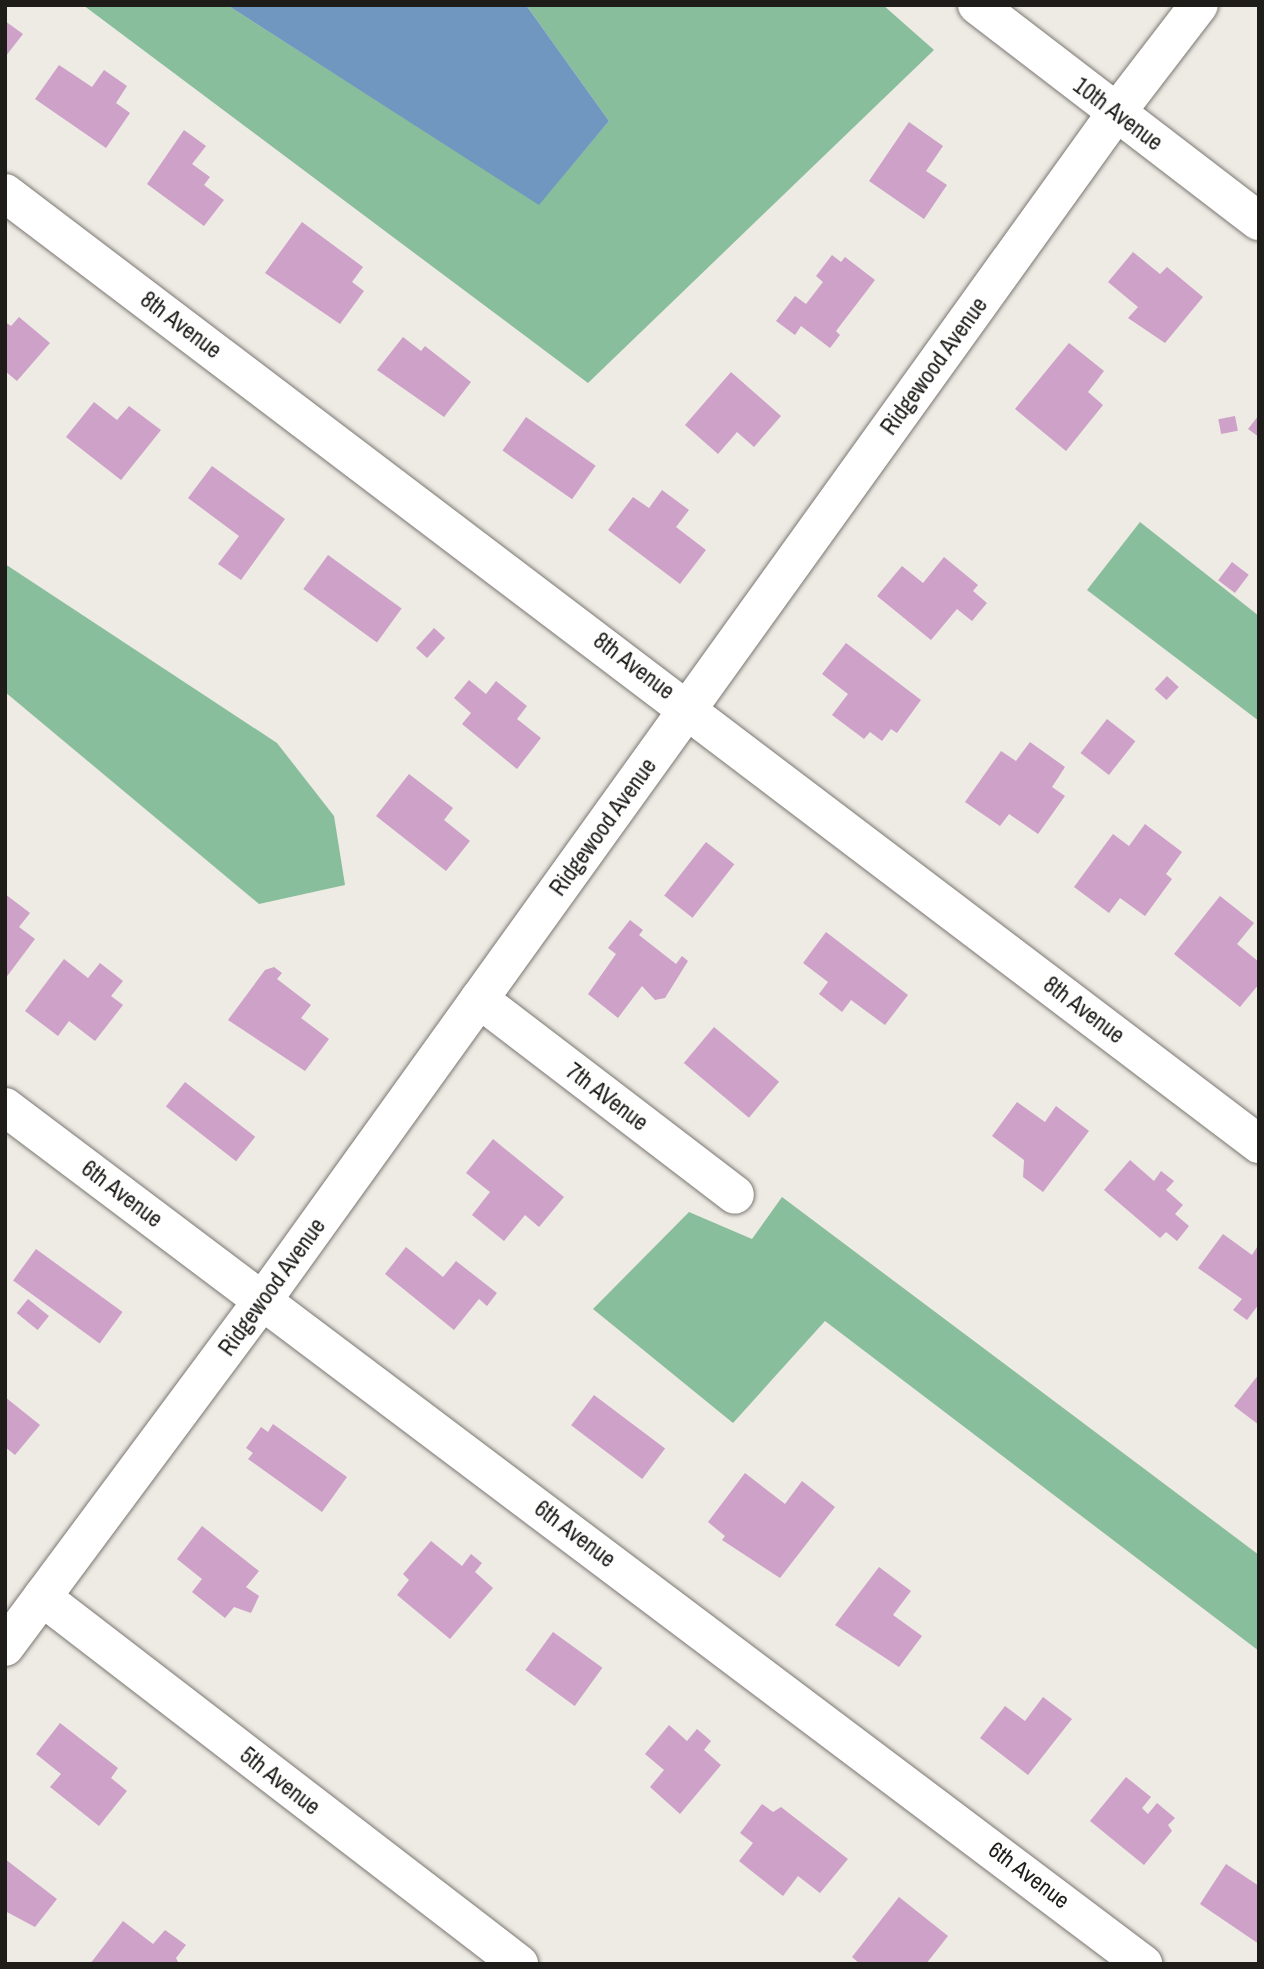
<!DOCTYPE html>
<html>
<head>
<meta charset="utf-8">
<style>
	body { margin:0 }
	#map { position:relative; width:1264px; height:1969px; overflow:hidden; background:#eeeae4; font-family:"Archivo Narrow",sans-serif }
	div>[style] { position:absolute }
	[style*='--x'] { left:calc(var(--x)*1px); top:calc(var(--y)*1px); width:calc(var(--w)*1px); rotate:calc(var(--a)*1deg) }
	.forest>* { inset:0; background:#89be9c }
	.water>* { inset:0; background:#7097bf }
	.building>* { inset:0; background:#cda1c8; transform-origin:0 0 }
	.roads { filter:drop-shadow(0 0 2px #7b7772) drop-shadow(0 0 2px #7b7772) }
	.minor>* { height:38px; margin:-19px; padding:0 19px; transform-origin:19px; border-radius:19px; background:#fff }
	span { translate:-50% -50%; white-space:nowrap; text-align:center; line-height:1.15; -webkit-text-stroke:5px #fff; paint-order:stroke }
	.street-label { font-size:23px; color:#1e1d1a }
	.frame { position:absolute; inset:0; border:7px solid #1e1d1a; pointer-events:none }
</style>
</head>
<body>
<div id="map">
	<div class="forest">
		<i style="clip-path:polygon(83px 5px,227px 5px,539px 204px,609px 121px,526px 5px,883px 5px,934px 50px,588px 383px)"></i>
		<i style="clip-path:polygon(1140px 522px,1259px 616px,1259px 721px,1087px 590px)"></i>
		<i style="clip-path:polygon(5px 564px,277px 743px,334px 816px,345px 885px,259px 904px,5px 692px)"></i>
		<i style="clip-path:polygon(782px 1197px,1259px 1555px,1259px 1651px,825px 1321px,733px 1423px,593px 1309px,689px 1212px,752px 1239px)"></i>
	</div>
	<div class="water">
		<i style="clip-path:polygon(227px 5px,526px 5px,609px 121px,539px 205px)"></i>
	</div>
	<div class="building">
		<i style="clip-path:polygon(5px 21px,23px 34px,5px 57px)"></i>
		<i style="clip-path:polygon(59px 65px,92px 87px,104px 70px,127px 86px,116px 103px,130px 113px,106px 148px,35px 99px)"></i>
		<i style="clip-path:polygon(909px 122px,943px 146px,926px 171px,947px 185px,924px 219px,869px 181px)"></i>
		<i style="clip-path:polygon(184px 130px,206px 146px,192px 164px,210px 177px,204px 185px,224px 200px,204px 226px,147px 184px)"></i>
		<i style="clip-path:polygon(302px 222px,363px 267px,352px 282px,364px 291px,340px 324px,265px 273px)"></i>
		<i style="clip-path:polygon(1133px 252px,1160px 274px,1167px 267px,1203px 297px,1165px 343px,1128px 318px,1138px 307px,1108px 282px)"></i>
		<i style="clip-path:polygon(832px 255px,841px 262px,845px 257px,875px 280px,836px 331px,840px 335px,830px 348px,801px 326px,795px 335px,776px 321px,795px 296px,806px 304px,823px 282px,816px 276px)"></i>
		<i style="clip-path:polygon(19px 317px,50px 343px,17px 381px,5px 371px,5px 322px,11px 326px)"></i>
		<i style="clip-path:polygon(403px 337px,421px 351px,425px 346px,471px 382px,444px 417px,377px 370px)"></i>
		<i style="clip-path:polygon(1069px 343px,1104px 371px,1088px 392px,1103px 405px,1066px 451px,1015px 409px)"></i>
		<i style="clip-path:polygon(731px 372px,781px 416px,754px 447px,737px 432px,718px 454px,685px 425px)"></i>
		<i style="clip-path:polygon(94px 402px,117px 420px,129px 406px,161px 430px,121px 480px,66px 437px)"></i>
		<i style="clip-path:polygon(1259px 415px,1259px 437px,1248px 429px)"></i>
		<i style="left:1235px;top:416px;width:15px;height:17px;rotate:79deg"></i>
		<i style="left:526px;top:417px;width:85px;height:41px;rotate:35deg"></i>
		<i style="clip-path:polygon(212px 466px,285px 519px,241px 580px,218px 564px,239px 536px,188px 498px)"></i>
		<i style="clip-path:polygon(662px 490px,689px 510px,676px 527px,706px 550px,680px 584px,608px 530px,633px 497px,649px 508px)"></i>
		<i style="left:328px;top:555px;width:91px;height:42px;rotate:36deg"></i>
		<i style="clip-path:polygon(944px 557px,978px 585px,973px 591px,987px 603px,972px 621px,957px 609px,931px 640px,877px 596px,902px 566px,923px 583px)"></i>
		<i style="left:1232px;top:562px;width:21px;height:23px;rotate:37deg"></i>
		<i style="left:434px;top:628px;width:15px;height:27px;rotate:42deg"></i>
		<i style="clip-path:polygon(846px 643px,921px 700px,897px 733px,891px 729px,882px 741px,870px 732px,864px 739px,832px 715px,848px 694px,822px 674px)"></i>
		<i style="left:1167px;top:676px;width:16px;height:18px;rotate:43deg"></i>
		<i style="clip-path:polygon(469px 680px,486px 694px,496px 681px,527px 706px,517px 719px,541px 738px,517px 769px,462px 724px,471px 713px,454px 698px)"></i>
		<i style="left:1107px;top:719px;width:36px;height:43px;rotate:38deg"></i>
		<i style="clip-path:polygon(1030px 742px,1065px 767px,1052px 787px,1065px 796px,1038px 834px,1009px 814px,1000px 826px,965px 802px,1001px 751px,1016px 761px)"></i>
		<i style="clip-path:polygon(409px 774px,453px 808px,444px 820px,470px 841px,446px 871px,376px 816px)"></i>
		<i style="clip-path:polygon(1145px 824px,1182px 852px,1166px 874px,1172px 879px,1145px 916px,1120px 898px,1109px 913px,1074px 887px,1113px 834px,1129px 846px)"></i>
		<i style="left:706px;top:842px;width:36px;height:68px;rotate:38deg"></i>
		<i style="clip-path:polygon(5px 894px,30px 913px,19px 927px,35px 939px,5px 979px)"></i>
		<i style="clip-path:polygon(1220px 896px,1254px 923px,1237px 944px,1259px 962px,1259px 984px,1240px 1007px,1174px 954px)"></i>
		<i style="clip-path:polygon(630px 920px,643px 930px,639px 935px,676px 964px,682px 956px,688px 961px,665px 998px,655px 1000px,642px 986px,618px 1018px,588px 994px,616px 954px,608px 948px)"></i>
		<i style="clip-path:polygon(826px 932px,908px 995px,885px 1025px,851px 1000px,842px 1012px,819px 994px,828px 982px,803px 963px)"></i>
		<i style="clip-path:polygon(64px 959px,88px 978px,100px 963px,123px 981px,111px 996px,123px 1005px,95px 1041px,69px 1021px,58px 1036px,25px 1011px)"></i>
		<i style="clip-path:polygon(274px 967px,282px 973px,277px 979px,311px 1005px,301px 1018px,329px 1039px,305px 1071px,228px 1020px,265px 970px)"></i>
		<i style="left:714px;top:1027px;width:85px;height:47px;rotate:40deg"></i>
		<i style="left:185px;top:1082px;width:89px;height:31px;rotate:38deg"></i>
		<i style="clip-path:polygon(1017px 1102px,1045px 1122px,1056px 1106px,1089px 1131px,1043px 1192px,1023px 1177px,1024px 1160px,992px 1136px)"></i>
		<i style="clip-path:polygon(493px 1139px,564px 1197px,539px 1227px,525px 1215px,504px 1241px,472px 1215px,490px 1192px,466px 1173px)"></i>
		<i style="clip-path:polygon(1130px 1160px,1154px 1181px,1161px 1171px,1174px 1181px,1166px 1190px,1183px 1205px,1175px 1214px,1189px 1226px,1177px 1241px,1166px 1232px,1160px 1238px,1104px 1190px)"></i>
		<i style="clip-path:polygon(1223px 1234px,1252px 1255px,1259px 1244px,1259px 1304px,1247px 1320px,1233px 1310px,1242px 1299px,1198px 1268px)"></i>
		<i style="clip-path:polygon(406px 1247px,443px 1277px,456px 1261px,497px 1293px,487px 1306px,479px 1299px,454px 1330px,385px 1274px)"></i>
		<i style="left:36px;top:1249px;width:107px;height:39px;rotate:36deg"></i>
		<i style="left:28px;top:1299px;width:27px;height:18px;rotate:39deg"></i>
		<i style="clip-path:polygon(1259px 1374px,1259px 1425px,1234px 1406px)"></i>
		<i style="left:594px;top:1395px;width:89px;height:38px;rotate:37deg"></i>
		<i style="clip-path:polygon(5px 1397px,40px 1425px,15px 1455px,5px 1447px)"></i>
		<i style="clip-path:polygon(273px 1424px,347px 1477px,322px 1512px,248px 1459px,253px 1453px,246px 1448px,261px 1427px,268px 1432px)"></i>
		<i style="clip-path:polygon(745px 1473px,785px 1504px,802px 1481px,835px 1507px,780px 1578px,722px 1540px,725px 1536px,708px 1522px)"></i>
		<i style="clip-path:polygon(202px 1526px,259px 1571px,246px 1587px,259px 1596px,251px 1613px,234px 1607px,225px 1618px,192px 1592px,202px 1579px,177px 1559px)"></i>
		<i style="clip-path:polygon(431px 1541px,462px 1566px,471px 1554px,482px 1563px,475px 1572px,493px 1588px,450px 1639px,397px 1595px,409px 1580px,403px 1574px)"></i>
		<i style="clip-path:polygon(879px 1567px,911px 1591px,893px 1615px,922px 1636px,899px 1667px,835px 1625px)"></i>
		<i style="left:553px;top:1632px;width:61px;height:47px;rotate:36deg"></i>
		<i style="clip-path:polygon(1043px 1697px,1072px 1719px,1028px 1775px,980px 1738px,1005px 1706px,1025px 1721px)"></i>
		<i style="clip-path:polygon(60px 1723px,118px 1768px,111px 1778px,127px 1791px,99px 1826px,50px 1787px,61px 1774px,36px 1754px)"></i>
		<i style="clip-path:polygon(669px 1725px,687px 1741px,697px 1729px,711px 1741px,704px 1750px,721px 1765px,680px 1814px,650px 1787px,664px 1770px,645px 1754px)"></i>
		<i style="clip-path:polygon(1126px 1777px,1151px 1797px,1142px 1808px,1148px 1814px,1157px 1803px,1175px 1818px,1168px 1825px,1172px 1831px,1144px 1865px,1090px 1821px)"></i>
		<i style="clip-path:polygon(762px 1804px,773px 1812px,781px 1807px,848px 1859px,820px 1893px,798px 1876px,783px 1896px,739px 1861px,753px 1843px,740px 1833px)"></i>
		<i style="clip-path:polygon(5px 1859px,57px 1899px,35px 1927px,5px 1911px)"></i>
		<i style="clip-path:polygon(1226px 1864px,1259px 1886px,1259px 1944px,1200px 1904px)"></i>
		<i style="clip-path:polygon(899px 1897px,948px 1936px,926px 1964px,860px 1964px,852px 1957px)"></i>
		<i style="clip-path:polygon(123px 1921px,153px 1944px,165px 1930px,186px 1945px,176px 1958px,179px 1964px,90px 1964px)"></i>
	</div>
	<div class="roads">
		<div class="minor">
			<i style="--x:977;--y:5;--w:355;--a:37.5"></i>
			<i style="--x:5;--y:193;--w:1574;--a:37.18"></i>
			<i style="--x:479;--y:999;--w:322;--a:37.4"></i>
			<i style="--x:5;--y:1107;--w:1425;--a:36.98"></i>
			<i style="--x:42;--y:1597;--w:602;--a:37.57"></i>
			<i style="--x:5;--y:1647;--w:432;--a:-53.4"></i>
			<i style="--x:263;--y:1300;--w:1462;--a:-54.3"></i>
			<i style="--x:1116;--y:113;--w:136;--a:-52.5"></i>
		</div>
	</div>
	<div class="street-label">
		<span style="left:1118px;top:114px;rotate:37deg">10th Avenue</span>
		<span style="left:181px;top:325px;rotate:37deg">8th Avenue</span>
		<span style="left:934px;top:366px;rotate:-54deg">Ridgewood Avenue</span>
		<span style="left:634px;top:666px;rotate:37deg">8th Avenue</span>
		<span style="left:603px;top:827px;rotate:-54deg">Ridgewood Avenue</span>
		<span style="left:1084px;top:1010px;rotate:37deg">8th Avenue</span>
		<span style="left:607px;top:1097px;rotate:37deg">7th AVenue</span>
		<span style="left:122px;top:1194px;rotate:37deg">6th Avenue</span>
		<span style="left:272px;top:1287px;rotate:-54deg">Ridgewood Avenue</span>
		<span style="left:575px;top:1534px;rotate:37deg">6th Avenue</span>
		<span style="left:280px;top:1781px;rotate:38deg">5th Avenue</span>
		<span style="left:1029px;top:1875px;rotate:37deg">6th Avenue</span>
	</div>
	<div class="frame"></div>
</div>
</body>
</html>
